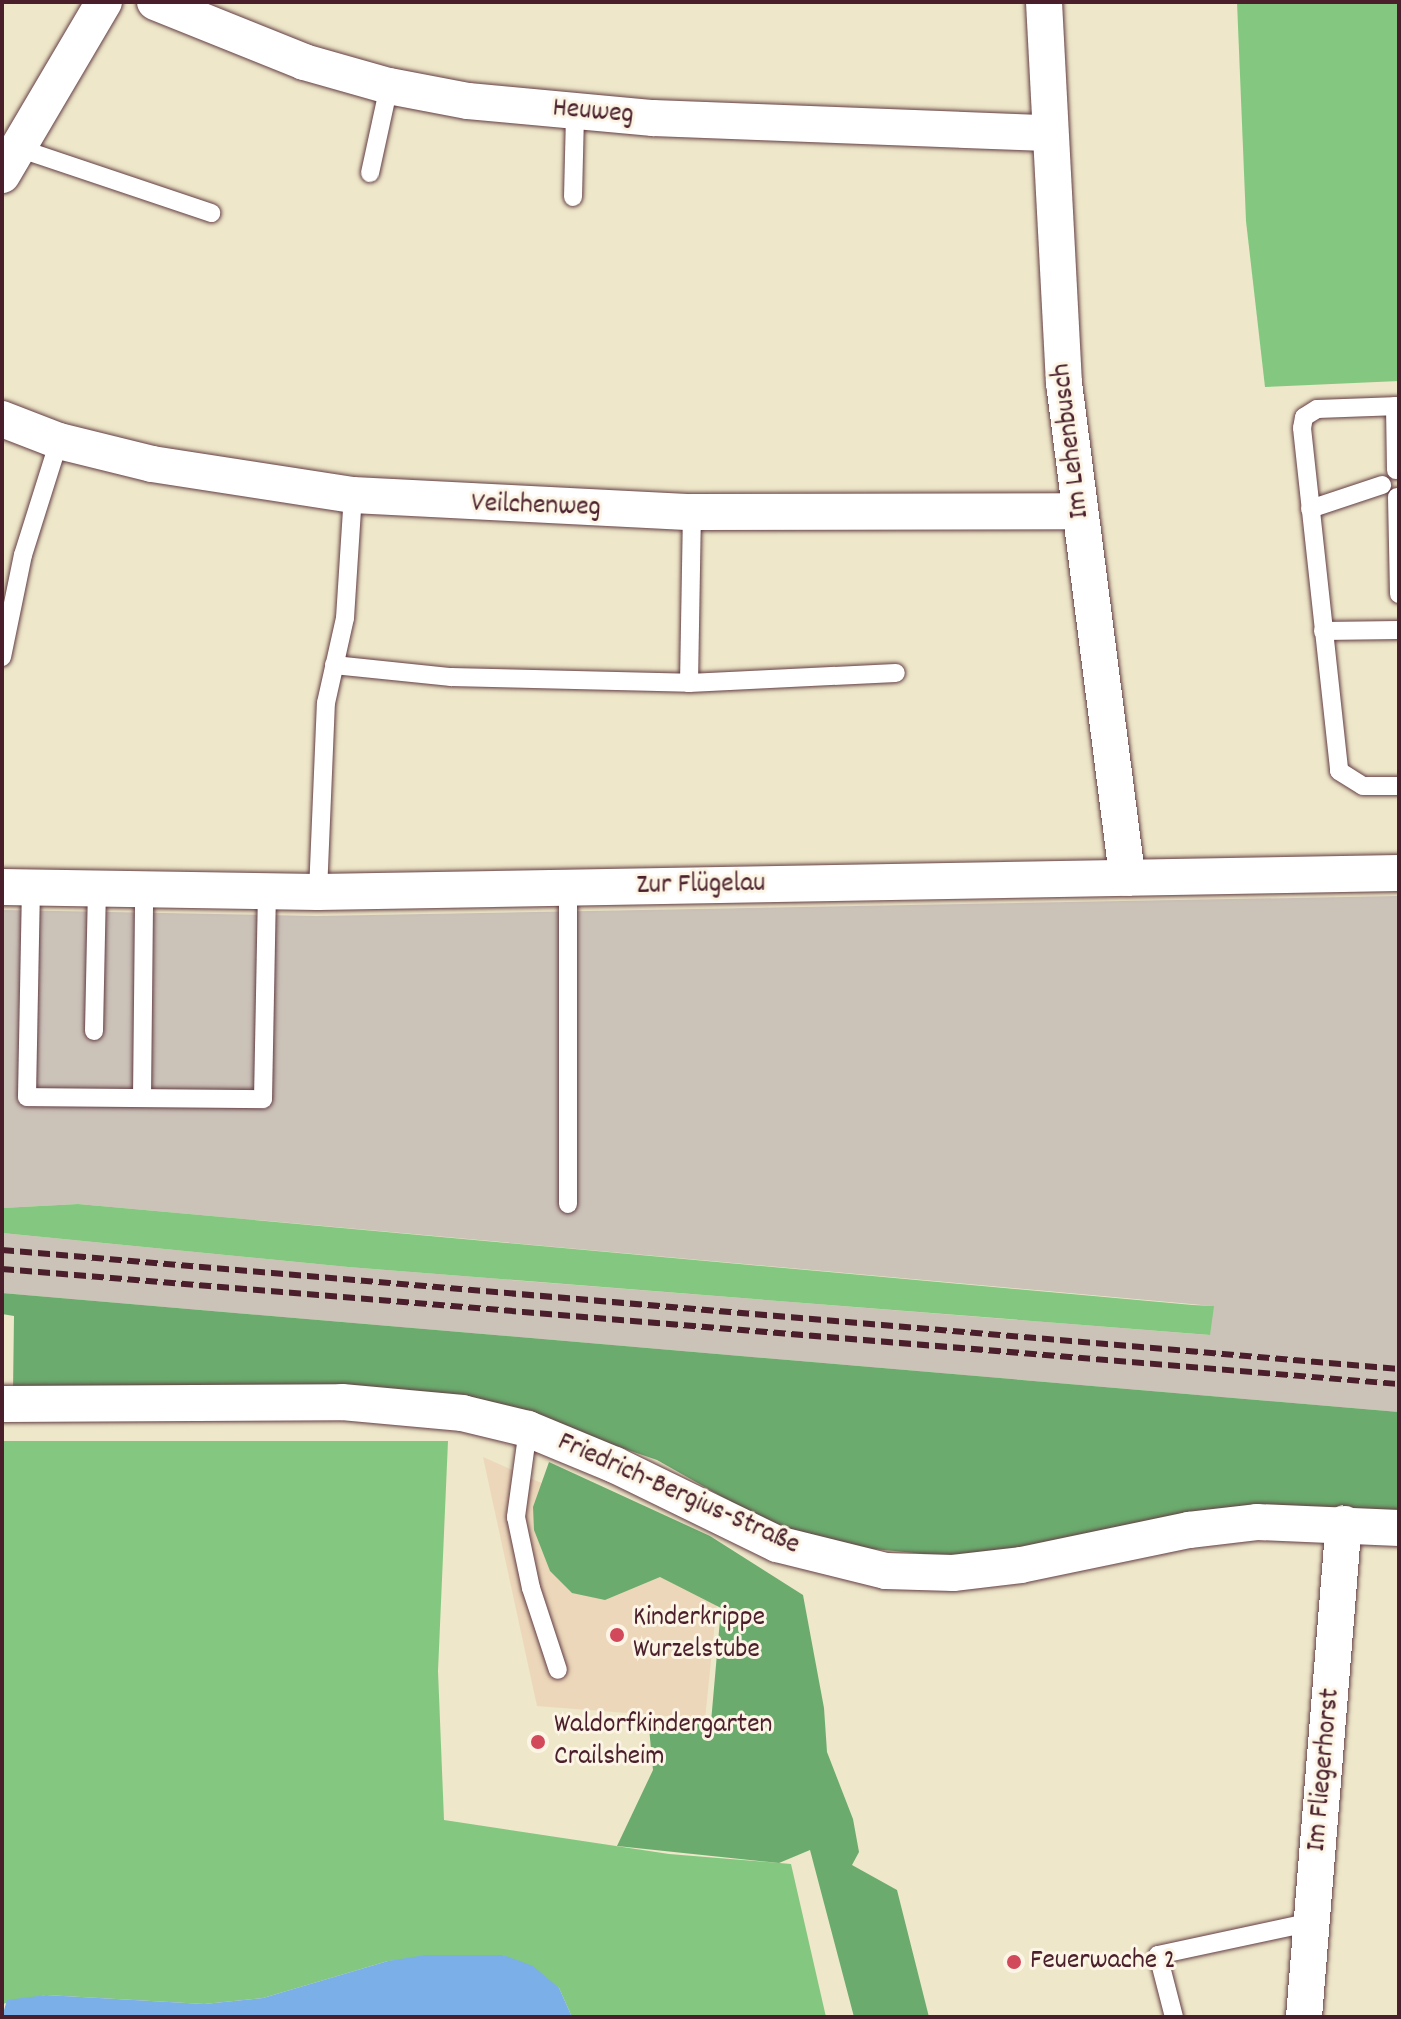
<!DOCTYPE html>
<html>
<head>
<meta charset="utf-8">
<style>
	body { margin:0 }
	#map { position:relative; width:1401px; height:2019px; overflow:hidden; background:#eee7c9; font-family:Dekko,sans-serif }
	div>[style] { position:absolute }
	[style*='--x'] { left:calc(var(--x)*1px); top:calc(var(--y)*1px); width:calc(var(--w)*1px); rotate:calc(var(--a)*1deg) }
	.built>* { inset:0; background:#ecd7ba }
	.industrial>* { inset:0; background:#cbc2b8 }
	.green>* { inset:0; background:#84c780 }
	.forest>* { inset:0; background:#6bac6e }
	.water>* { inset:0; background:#7bafe8 }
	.roads { filter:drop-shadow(0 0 2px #633d43) drop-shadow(0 0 2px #633d43) }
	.service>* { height:18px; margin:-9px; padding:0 9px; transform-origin:9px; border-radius:9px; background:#fff }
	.minor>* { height:36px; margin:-18px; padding:0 18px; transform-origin:18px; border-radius:18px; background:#fff }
	.rail>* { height:6px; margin-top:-3px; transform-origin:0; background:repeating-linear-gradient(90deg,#4a1f2b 0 12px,transparent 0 18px) }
	.dots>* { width:22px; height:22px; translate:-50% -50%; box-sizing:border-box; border:4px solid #fcf5e5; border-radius:50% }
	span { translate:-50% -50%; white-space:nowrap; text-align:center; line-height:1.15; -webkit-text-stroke:6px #fcf5e5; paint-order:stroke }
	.street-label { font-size:28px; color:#4a1f2b }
	.poi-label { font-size:28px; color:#4a1f2b }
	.left { translate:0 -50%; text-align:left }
	.frame { position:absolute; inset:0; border:4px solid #4a1f2b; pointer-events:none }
</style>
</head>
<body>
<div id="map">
	<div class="built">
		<i style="clip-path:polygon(483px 1457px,721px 1563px,705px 1719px,537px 1706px)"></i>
	</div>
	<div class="industrial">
		<i style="clip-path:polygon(1399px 896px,1399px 1412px,2px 1293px,2px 1233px,348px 1267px,1209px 1335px,1213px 1306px,78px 1204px,2px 1208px,2px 910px,316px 916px)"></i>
	</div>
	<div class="green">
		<i style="clip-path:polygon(1237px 2px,1399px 2px,1399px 381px,1265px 387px,1246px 221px)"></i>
		<i style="clip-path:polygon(78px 1204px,1193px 1305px,1214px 1306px,1210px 1335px,348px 1267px,2px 1233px,2px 1208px)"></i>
		<i style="clip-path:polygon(2px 1441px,448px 1441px,438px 1671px,444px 1820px,669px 1854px,791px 1864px,826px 2017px,572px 2017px,559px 1988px,503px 1955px,388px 1961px,263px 1998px,204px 2004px,46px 1995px,2px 2004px)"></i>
	</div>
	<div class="forest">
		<i style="clip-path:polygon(2px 1293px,1399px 1412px,1399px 1515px,946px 1556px,863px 1548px,788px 1534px,657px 1460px,535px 1418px,13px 1390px,14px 1316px,2px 1314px)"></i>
		<i style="clip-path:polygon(549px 1462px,710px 1536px,803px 1595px,824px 1708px,827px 1752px,853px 1819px,859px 1852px,852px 1865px,897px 1890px,929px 2017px,854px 2017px,810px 1850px,779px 1863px,617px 1846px,653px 1770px,649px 1728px,711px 1722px,721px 1608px,660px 1577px,605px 1600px,572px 1593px,550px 1571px,534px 1530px,533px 1507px)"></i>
	</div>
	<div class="water">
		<i style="clip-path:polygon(426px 1955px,503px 1955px,533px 1966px,559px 1988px,572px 2017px,2px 2017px,7px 2000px,46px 1995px,204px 2004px,263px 1998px,388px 1961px)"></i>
	</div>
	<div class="roads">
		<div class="service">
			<i style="--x:18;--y:148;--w:204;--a:18.6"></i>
			<i style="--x:370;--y:173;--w:89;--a:-77.7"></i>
			<i style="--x:573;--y:197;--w:84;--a:-88.6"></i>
			<i style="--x:1395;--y:406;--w:64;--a:89.1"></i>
			<i style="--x:1399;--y:406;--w:82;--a:177.9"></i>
			<i style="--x:1317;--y:409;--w:15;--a:148"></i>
			<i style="--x:1304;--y:417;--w:11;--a:100"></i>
			<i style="--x:1302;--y:428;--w:345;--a:83.8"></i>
			<i style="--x:1339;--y:771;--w:28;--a:32"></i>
			<i style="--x:1363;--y:786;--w:36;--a:0"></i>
			<i style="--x:1397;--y:497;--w:97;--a:88.8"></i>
			<i style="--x:1310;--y:509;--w:76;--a:-18.4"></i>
			<i style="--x:1323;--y:631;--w:76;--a:-0.8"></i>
			<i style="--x:2;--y:657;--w:104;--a:-78.4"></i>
			<i style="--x:23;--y:555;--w:120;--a:-72.5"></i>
			<i style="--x:334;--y:665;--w:118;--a:5.9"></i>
			<i style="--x:451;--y:677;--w:238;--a:1.4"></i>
			<i style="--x:689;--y:683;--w:207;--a:-2.8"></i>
			<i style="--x:689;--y:683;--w:171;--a:-89"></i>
			<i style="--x:31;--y:887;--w:210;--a:91.1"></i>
			<i style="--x:27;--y:1097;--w:236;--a:0.5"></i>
			<i style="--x:263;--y:1099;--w:208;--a:-88.9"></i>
			<i style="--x:318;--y:892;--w:189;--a:-87.6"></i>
			<i style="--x:326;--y:703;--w:87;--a:-77.4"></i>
			<i style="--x:345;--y:618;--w:123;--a:-86.3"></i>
			<i style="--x:94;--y:1031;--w:142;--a:-88.8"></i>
			<i style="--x:142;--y:1098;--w:208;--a:-89.4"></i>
			<i style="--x:568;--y:1204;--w:316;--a:-90"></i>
			<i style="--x:528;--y:1429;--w:89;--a:97.8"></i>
			<i style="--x:516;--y:1517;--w:73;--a:78.1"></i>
			<i style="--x:531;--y:1588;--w:86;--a:71.8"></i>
			<i style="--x:1174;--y:2017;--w:64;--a:-104.5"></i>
			<i style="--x:1158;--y:1955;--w:157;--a:-12.1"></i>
		</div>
		<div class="minor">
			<i style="--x:155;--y:2;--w:161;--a:21.9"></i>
			<i style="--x:304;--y:62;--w:88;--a:15.8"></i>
			<i style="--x:389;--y:86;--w:80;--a:10.8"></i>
			<i style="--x:468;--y:101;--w:186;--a:5.3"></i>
			<i style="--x:653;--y:118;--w:394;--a:2.2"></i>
			<i style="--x:1044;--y:2;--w:382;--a:87"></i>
			<i style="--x:1064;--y:383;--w:499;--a:82.7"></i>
			<i style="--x:2;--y:175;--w:201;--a:-59.5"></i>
			<i style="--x:2;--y:419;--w:61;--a:21.1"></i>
			<i style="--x:59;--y:441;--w:96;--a:13.9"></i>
			<i style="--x:152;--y:464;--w:203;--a:8.8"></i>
			<i style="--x:353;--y:495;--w:339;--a:2.9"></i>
			<i style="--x:692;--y:512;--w:388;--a:-0.1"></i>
			<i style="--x:2;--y:887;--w:316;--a:0.9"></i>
			<i style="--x:318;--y:892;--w:1081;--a:-1.01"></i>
			<i style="--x:2;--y:1404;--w:340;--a:-0.3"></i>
			<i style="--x:342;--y:1402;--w:121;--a:5.2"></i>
			<i style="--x:462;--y:1413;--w:68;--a:13.6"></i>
			<i style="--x:528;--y:1429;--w:94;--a:22.5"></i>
			<i style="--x:615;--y:1465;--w:180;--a:26"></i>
			<i style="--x:777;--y:1544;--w:112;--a:13.9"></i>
			<i style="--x:886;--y:1571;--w:67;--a:1.7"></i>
			<i style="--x:953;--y:1573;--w:68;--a:-6.7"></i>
			<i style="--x:1021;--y:1565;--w:172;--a:-11.8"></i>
			<i style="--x:1189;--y:1530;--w:68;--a:-6.7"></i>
			<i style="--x:1257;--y:1522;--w:142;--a:2.4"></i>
			<i style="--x:1304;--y:2017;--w:495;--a:-85.4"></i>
		</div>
	</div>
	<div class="rail">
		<i style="--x:2;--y:1250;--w:1402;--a:4.87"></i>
		<i style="--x:2;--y:1269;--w:1402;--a:4.71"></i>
	</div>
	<div class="dots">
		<i style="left:617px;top:1635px;background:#d1495b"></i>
		<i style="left:538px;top:1742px;background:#d1495b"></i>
		<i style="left:1014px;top:1962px;background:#d1495b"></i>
	</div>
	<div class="street-label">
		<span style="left:593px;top:113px;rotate:5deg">Heuweg</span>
		<span style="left:1072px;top:441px;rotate:-97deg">Im Lehenbusch</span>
		<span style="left:536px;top:507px;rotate:2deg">Veilchenweg</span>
		<span style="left:701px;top:886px;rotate:-1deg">Zur Flügelau</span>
		<span style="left:678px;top:1495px;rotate:24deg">Friedrich-Bergius-Straße</span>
		<span style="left:1325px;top:1770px;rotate:-85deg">Im Fliegerhorst</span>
	</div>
	<div class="poi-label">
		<span class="left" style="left:633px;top:1635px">Kinderkrippe<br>Wurzelstube</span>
		<span class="left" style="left:554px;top:1742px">Waldorfkindergarten<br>Crailsheim</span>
		<span class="left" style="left:1030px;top:1962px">Feuerwache 2</span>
	</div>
	<div class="frame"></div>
</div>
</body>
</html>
